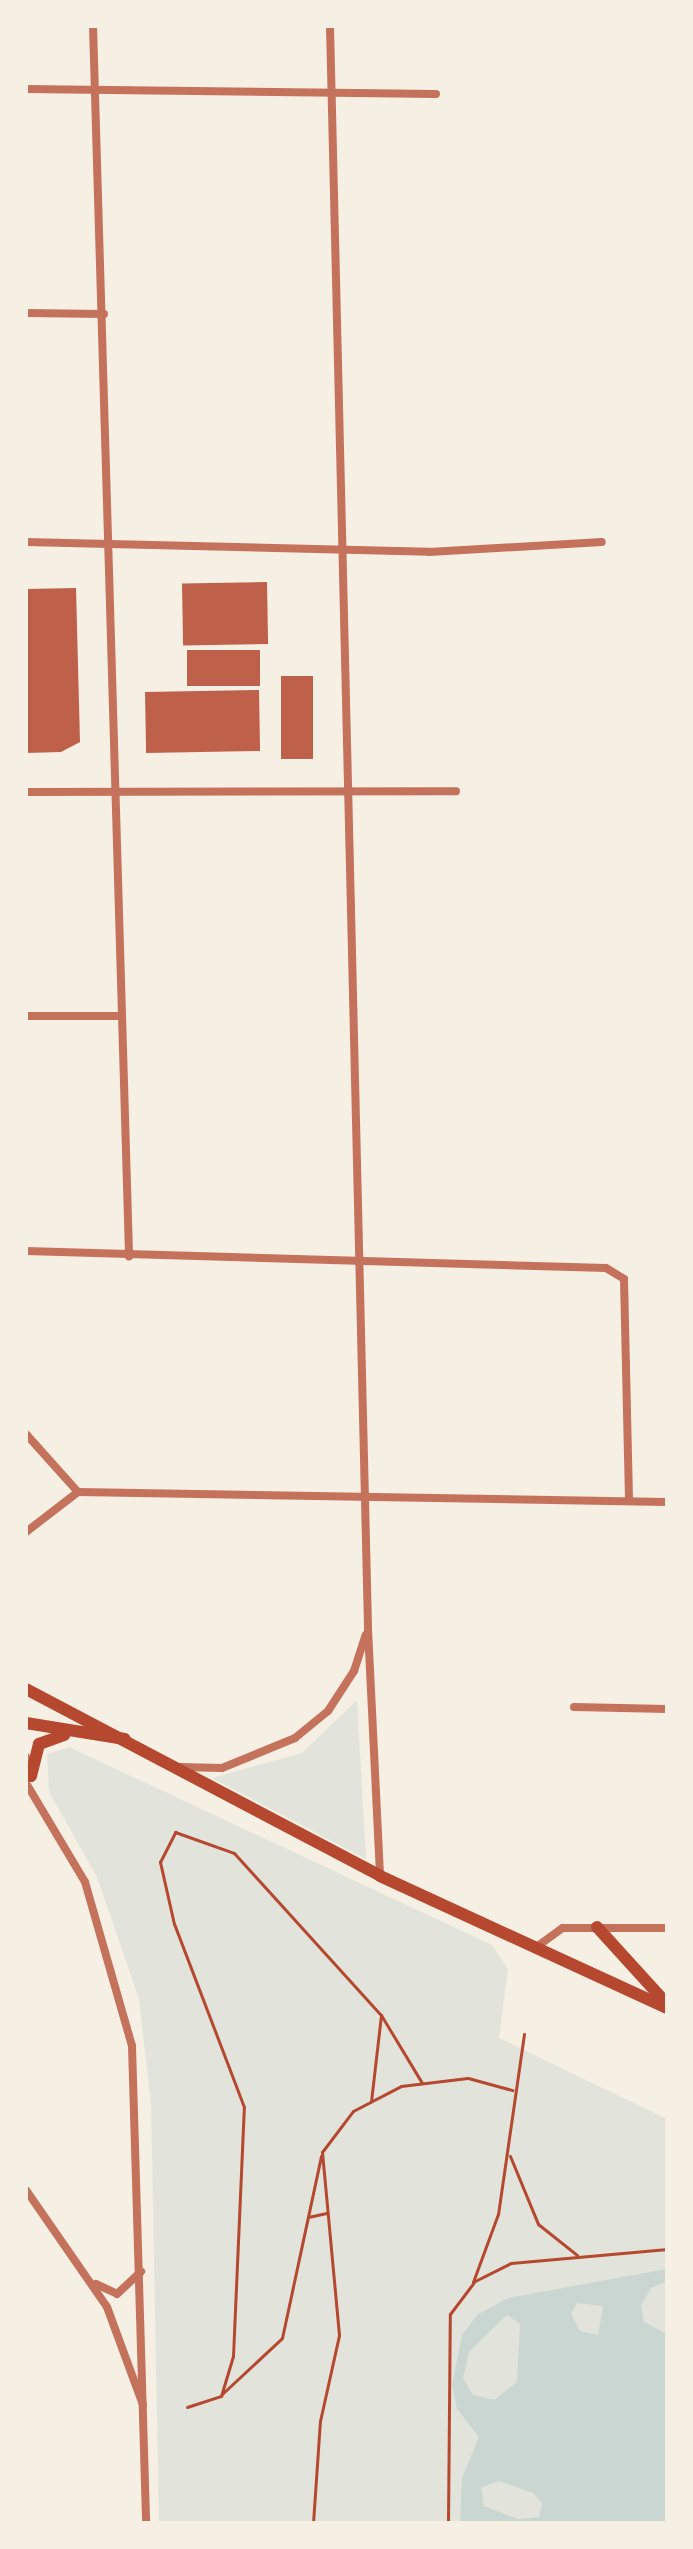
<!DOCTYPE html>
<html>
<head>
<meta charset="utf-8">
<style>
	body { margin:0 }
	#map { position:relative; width:693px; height:2549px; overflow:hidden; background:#f6efe4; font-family:Lora,serif }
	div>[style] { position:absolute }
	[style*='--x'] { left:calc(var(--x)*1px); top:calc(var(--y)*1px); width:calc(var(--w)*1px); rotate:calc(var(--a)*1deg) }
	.green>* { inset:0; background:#e2e4dc }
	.water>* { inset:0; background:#c9d6d2 }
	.building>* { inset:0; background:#bf614a; transform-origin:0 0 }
	.path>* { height:3px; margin:-1.5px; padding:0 1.5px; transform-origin:1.5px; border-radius:1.5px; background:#b5482f }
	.minor>* { height:8px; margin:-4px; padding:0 4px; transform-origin:4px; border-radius:4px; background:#c5725c }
	.primary>* { height:12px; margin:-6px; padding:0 6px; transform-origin:6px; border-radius:6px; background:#b5482f }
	span { translate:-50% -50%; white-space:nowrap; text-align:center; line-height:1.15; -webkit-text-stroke:6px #f6efe4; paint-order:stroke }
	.frame { position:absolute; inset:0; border:28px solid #f6efe4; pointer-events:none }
</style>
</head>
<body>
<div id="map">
	<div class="green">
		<i style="clip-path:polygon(357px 1700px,366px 1859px,212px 1778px,302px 1753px)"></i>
		<i style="clip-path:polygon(69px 1747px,492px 1945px,508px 1969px,499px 2038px,667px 2119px,667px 2523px,159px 2523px,151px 2103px,139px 1999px,97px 1877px,49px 1792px,47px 1754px)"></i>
	</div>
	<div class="water">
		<i style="clip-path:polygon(evenodd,667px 2269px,667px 2281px,651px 2288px,641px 2306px,644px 2322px,667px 2334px,667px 2523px,460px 2523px,462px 2478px,479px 2437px,457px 2409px,452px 2385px,462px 2335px,477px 2315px,508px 2298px,667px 2269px,577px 2303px,603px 2306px,598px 2335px,580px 2331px,571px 2314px,577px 2303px,667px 2269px,507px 2315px,520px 2324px,517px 2382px,494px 2400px,473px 2395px,463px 2378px,469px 2352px,507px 2315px,667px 2269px,499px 2481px,533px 2493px,542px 2503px,539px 2517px,518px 2519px,484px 2506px,481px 2487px,499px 2481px)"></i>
	</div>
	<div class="building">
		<i style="left:267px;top:582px;width:62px;height:85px;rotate:89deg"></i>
		<i style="clip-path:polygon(76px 588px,80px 742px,61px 752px,26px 753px,26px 589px)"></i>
		<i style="left:187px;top:650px;width:73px;height:36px"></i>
		<i style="left:281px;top:676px;width:32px;height:83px"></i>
		<i style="left:259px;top:690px;width:61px;height:114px;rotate:89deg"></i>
	</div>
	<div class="path">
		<i style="--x:381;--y:2015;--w:79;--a:58.9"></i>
		<i style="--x:524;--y:2034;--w:182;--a:98.2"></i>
		<i style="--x:498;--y:2214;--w:72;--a:110.2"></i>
		<i style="--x:473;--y:2282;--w:42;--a:-26.6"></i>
		<i style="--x:511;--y:2263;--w:157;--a:-5.1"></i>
		<i style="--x:510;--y:2156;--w:74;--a:67.6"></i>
		<i style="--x:538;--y:2224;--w:50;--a:38.5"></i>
		<i style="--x:308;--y:2217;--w:19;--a:-12"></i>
		<i style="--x:222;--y:2394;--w:82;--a:-43"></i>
		<i style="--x:282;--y:2338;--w:186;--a:-77.9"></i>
		<i style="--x:187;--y:2407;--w:36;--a:-18"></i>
		<i style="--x:221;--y:2396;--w:42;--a:-73.3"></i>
		<i style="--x:233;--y:2356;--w:249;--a:-87.5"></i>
		<i style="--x:244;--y:2107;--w:196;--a:-110.9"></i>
		<i style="--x:174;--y:1924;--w:64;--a:-102.7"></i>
		<i style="--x:160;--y:1862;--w:34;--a:-63"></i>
		<i style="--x:175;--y:1832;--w:63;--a:19.6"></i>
		<i style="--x:234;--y:1853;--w:219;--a:47.8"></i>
		<i style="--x:381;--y:2015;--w:87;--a:96.6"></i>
		<i style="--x:313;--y:2523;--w:102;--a:-86.1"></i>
		<i style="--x:320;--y:2421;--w:88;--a:-77.5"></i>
		<i style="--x:339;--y:2335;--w:184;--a:-95.3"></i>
		<i style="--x:322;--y:2152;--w:51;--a:-52.9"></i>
		<i style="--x:353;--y:2111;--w:54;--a:-27.5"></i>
		<i style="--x:401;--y:2086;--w:67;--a:-6.8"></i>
		<i style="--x:468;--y:2078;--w:46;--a:15.3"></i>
		<i style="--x:448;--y:2523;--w:209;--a:-89.5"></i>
		<i style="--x:450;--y:2314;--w:39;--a:-53"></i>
	</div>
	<div class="minor">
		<i style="--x:93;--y:26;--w:1231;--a:88.32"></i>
		<i style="--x:330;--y:26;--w:1603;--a:88.64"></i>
		<i style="--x:368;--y:1629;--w:247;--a:87.2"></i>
		<i style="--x:26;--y:89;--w:410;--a:0.7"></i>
		<i style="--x:26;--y:313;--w:78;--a:0.7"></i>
		<i style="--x:26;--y:542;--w:403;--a:1.4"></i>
		<i style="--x:429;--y:552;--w:173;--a:-3.3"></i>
		<i style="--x:26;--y:792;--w:430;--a:-0.1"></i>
		<i style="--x:26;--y:1016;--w:93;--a:0"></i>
		<i style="--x:26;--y:1251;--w:580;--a:1.68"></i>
		<i style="--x:606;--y:1268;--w:21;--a:31"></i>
		<i style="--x:624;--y:1279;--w:222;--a:88.7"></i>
		<i style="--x:26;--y:1434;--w:78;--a:48.1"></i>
		<i style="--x:26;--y:1532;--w:66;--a:-37.6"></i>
		<i style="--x:78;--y:1492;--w:589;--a:0.97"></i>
		<i style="--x:574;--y:1707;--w:93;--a:1.2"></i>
		<i style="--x:26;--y:1757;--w:18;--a:77"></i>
		<i style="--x:180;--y:1767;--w:42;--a:1.4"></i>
		<i style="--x:222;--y:1768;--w:79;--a:-22.3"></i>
		<i style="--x:295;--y:1738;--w:43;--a:-39.3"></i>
		<i style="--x:328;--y:1711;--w:48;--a:-57"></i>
		<i style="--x:354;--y:1671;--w:38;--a:-72"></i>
		<i style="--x:26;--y:1783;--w:115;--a:59.2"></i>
		<i style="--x:85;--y:1882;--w:171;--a:74"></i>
		<i style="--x:132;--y:2046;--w:477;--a:88.3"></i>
		<i style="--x:535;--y:1948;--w:34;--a:-36"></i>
		<i style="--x:563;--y:1928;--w:104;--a:0"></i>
		<i style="--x:26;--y:2190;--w:142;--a:55.3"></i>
		<i style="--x:107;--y:2307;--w:104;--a:69.8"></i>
		<i style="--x:96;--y:2284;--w:23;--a:25"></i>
		<i style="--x:117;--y:2294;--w:33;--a:-43"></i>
	</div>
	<div class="primary">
		<i style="--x:26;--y:1689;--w:400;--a:27.8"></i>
		<i style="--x:380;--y:1876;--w:316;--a:24.7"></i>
		<i style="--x:26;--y:1723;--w:100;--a:9.2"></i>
		<i style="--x:31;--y:1776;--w:33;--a:-76"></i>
		<i style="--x:39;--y:1744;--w:27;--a:-20"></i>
		<i style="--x:597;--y:1927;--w:104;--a:47.7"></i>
	</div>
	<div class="frame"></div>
</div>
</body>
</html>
